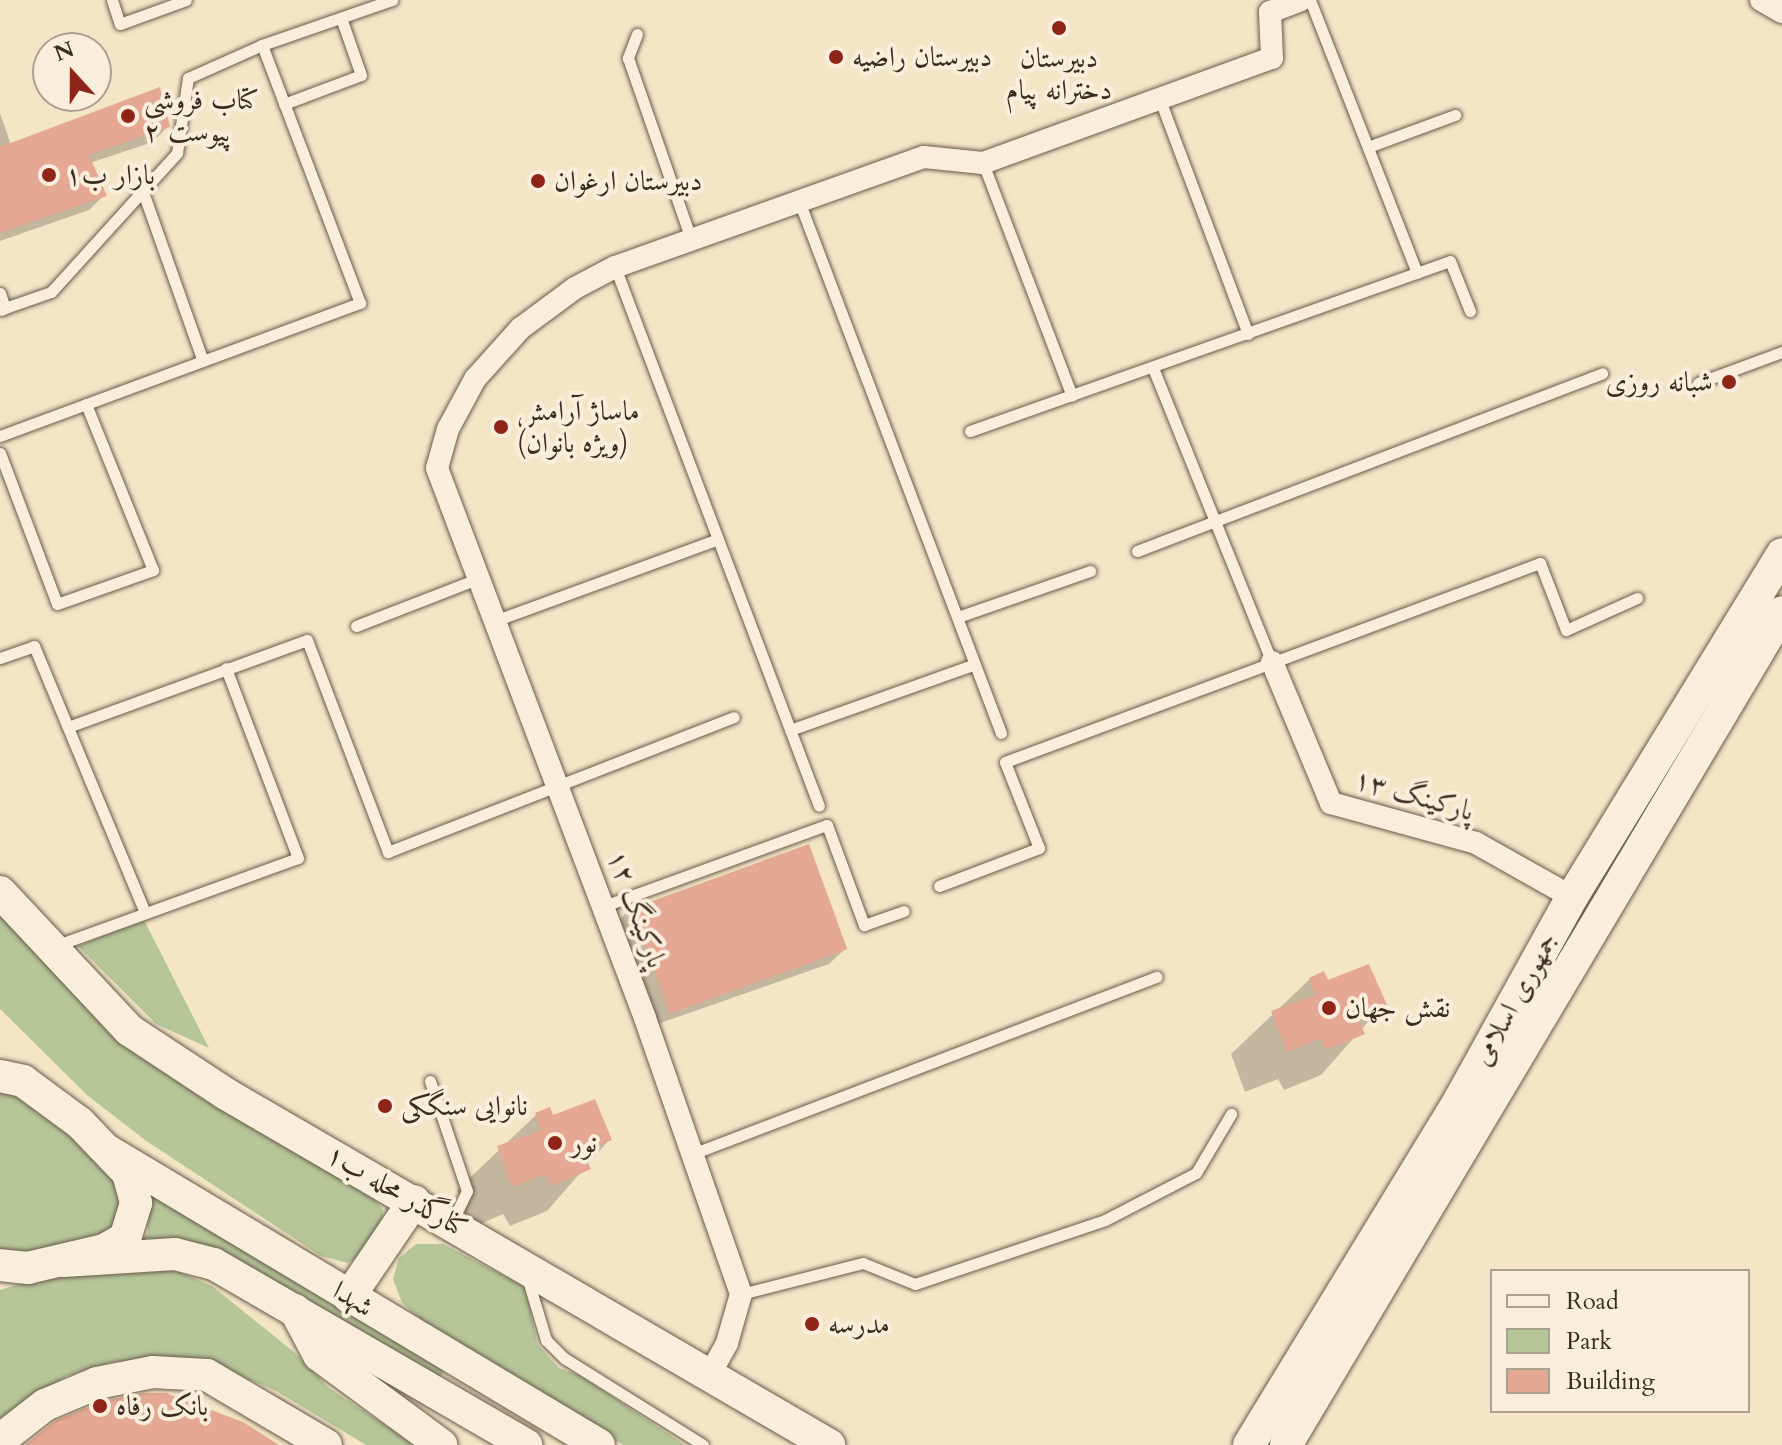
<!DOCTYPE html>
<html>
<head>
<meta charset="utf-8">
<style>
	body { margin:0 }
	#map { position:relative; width:1782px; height:1445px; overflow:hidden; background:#f4e5c7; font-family:Cardo,Amiri,serif }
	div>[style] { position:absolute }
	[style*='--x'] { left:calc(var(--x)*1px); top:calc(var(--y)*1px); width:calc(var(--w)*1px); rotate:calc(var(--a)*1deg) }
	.green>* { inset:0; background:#b6c699 }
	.shadow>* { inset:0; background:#0003 }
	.building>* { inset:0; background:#e5a894; transform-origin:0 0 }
	.roads { filter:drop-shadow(0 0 2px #695a4a) drop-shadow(0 0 2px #695a4a) }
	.lane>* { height:11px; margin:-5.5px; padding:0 5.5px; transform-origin:5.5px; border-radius:5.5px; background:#f8eedb }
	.street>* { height:22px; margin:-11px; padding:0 11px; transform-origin:11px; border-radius:11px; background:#f8eedb }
	.secondary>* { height:32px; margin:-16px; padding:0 16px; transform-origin:16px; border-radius:16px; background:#f8eedb }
	.dots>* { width:22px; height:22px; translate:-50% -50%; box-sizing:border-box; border:4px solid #f8eedb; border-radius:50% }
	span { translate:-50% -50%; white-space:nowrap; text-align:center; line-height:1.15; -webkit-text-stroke:8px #f8eedb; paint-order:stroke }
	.poi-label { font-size:28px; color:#3b2c20 }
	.left { translate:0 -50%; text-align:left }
	.right { translate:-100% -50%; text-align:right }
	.street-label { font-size:28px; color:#3b2c20 }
	.legend { position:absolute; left:1490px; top:1269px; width:260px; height:144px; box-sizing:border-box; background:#f8eedb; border:2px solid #aca090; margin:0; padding:10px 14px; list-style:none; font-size:24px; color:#3b2c20 }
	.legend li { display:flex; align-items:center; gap:16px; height:40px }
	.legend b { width:40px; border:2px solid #aca090 }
	.north { position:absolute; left:32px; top:32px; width:80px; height:80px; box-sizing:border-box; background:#f8eedb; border:2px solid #aca090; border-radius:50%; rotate:339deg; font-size:22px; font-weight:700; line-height:32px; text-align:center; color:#3b2c20 }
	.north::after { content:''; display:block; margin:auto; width:28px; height:36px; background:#8f2418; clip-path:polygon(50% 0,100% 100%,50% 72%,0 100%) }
</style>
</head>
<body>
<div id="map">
	<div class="green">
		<i style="clip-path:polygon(0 904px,77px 991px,363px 1184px,383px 1210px,382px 1229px,367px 1252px,348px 1263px,321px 1256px,145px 1140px,87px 1095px,0 1009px)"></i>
		<i style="clip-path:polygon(144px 920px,209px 1048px,156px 1024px,78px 946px)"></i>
		<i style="clip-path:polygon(0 1090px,18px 1093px,55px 1121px,113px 1175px,123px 1209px,117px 1227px,51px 1252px,12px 1254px,0 1250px)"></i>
		<i style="clip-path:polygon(147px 1187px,446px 1368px,437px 1382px,273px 1284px,135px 1248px,148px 1233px)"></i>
		<i style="clip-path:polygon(416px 1244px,443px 1244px,525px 1287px,538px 1345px,559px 1368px,581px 1376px,685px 1445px,623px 1445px,428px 1325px,402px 1303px,393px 1279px,399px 1258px)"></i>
		<i style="clip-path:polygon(170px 1268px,212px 1286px,294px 1352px,329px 1388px,415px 1445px,366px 1445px,276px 1391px,211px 1363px,167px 1359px,113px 1362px,66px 1376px,0 1420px,0 1290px,40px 1278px)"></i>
	</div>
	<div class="shadow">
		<i style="clip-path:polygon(0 113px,11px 145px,168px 126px,153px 142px,90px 163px,104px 195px,89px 210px,0 241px)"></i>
		<i style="clip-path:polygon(631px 908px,845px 949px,829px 964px,655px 1025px,616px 923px)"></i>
		<i style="clip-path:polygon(1310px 979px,1384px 1004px,1321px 1075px,1284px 1090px,1278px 1079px,1245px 1092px,1231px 1054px)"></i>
		<i style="clip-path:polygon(536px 1115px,610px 1139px,547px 1211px,510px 1226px,503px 1214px,471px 1228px,457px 1190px)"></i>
	</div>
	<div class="building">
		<i style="clip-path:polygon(160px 87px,170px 127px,89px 155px,107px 196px,0 233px,0 147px)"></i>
		<i style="left:809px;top:844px;width:112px;height:189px;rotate:70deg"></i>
		<i style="clip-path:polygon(1369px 964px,1387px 1005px,1357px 1016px,1365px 1034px,1326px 1050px,1320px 1039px,1287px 1052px,1271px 1011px,1315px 995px,1309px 978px,1324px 971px,1328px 980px)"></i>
		<i style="clip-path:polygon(595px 1099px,612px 1140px,583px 1152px,591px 1169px,552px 1186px,545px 1174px,512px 1187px,497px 1146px,541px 1130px,535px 1113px,550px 1107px,553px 1115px)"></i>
		<i style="clip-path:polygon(144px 1393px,166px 1393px,243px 1422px,279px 1445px,25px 1445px,55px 1421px,103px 1401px)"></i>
	</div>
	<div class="roads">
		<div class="lane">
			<i style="--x:112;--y:0;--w:25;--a:72"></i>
			<i style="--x:120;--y:24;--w:70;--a:-20"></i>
			<i style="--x:1310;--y:0;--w:293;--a:68.6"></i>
			<i style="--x:637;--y:34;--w:26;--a:111"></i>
			<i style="--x:628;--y:58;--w:192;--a:70.8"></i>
			<i style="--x:1160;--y:100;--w:250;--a:69.4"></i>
			<i style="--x:284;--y:104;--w:82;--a:-20.6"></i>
			<i style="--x:361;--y:75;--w:60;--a:-109.3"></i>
			<i style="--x:1368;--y:147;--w:93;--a:-20.2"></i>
			<i style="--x:983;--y:163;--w:249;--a:69.1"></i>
			<i style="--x:143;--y:192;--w:179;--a:70.5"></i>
			<i style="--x:799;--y:201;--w:569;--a:69.21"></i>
			<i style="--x:615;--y:267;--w:576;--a:69.27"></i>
			<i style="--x:0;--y:293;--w:16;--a:72"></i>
			<i style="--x:5;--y:308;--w:4;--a:153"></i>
			<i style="--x:5;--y:308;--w:49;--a:-19.2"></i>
			<i style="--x:51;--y:292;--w:188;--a:-47.8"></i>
			<i style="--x:177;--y:153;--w:76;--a:-81.7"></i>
			<i style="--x:188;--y:78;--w:81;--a:-24"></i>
			<i style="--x:262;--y:45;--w:138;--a:-19.1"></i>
			<i style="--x:1153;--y:368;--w:317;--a:68"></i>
			<i style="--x:1698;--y:383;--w:90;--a:-20.3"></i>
			<i style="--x:970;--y:431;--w:509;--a:-19.5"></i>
			<i style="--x:1450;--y:261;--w:54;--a:68.2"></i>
			<i style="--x:0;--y:436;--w:384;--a:-20.3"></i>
			<i style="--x:360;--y:303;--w:276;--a:-110.8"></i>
			<i style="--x:0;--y:453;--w:161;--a:69.3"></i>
			<i style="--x:57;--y:604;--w:102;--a:-19.5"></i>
			<i style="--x:153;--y:570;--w:179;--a:-112"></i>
			<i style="--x:1137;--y:551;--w:498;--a:-20.9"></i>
			<i style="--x:958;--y:617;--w:140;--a:-19.2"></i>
			<i style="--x:497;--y:620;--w:235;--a:-20.1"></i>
			<i style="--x:356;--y:626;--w:133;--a:-21.2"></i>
			<i style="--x:0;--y:658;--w:36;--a:-19"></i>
			<i style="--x:34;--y:646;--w:289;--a:67.4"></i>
			<i style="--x:68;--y:727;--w:254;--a:-20"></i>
			<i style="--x:307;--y:640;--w:227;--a:69.1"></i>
			<i style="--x:388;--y:852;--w:371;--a:-21.3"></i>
			<i style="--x:790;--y:730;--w:196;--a:-19.6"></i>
			<i style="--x:939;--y:886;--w:107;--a:-20.8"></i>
			<i style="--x:1039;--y:848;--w:92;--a:-111.6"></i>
			<i style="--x:1005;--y:762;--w:571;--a:-20.4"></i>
			<i style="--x:1540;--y:563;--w:72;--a:68.8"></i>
			<i style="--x:1566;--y:630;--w:78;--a:-24.3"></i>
			<i style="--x:604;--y:906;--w:237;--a:-20"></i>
			<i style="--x:827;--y:825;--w:107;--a:69.7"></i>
			<i style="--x:864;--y:925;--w:42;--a:-19.3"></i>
			<i style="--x:55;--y:946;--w:258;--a:-19.9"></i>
			<i style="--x:298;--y:858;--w:203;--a:-110.8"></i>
			<i style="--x:430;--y:1081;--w:116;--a:71.4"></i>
			<i style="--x:467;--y:1191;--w:34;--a:116"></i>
			<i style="--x:695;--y:1153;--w:494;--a:-20.9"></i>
			<i style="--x:527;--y:1277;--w:66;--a:73.2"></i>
			<i style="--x:546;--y:1340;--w:25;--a:45"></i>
			<i style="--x:564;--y:1358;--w:164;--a:32"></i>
			<i style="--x:741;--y:1294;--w:126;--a:-14.3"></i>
			<i style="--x:863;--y:1263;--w:56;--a:22"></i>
			<i style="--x:915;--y:1284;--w:200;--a:-18.6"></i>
			<i style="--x:1105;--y:1220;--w:102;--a:-27.3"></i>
			<i style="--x:1196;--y:1173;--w:69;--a:-59.3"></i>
		</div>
		<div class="street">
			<i style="--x:1761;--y:0;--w:24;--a:30"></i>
			<i style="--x:1272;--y:662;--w:153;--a:67.3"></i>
			<i style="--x:1331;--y:803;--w:150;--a:15.4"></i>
			<i style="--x:1476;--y:843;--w:110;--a:29.4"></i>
			<i style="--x:710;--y:1374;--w:35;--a:-61"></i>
			<i style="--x:727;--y:1343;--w:51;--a:-74.1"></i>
			<i style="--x:741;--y:1294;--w:292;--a:-109.2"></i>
			<i style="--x:645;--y:1018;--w:588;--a:-110.72"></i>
			<i style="--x:437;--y:468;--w:41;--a:-74.2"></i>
			<i style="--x:448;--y:429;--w:57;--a:-61.6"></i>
			<i style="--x:475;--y:379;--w:69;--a:-48"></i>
			<i style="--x:521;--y:328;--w:67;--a:-36.5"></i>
			<i style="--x:575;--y:288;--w:45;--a:-27.7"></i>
			<i style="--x:615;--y:267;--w:328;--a:-19.6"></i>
			<i style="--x:924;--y:157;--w:59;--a:5.8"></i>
			<i style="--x:983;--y:163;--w:307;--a:-20"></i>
			<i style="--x:1272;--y:58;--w:46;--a:-92.5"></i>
			<i style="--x:1270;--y:12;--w:33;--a:-21"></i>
		</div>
		<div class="secondary">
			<i style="--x:0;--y:892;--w:189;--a:46.9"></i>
			<i style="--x:129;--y:1030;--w:116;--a:33.4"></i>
			<i style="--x:226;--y:1094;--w:698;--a:30.2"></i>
			<i style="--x:0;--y:1076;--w:24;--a:12"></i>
			<i style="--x:23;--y:1081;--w:71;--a:36.4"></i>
			<i style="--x:80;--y:1123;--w:69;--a:46.2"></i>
			<i style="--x:128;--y:1173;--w:31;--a:75"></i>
			<i style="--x:136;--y:1203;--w:37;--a:107"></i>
			<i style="--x:125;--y:1238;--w:24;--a:150"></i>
			<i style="--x:104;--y:1250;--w:78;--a:166.7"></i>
			<i style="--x:28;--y:1268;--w:28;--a:-174"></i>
			<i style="--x:108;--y:1151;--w:572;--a:30.91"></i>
			<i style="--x:64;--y:1261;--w:111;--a:-3.6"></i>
			<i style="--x:175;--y:1254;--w:40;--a:14.4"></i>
			<i style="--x:214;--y:1264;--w:361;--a:30.1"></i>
			<i style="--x:349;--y:1297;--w:116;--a:-55.9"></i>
			<i style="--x:295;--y:1310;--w:51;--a:61.9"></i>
			<i style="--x:319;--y:1355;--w:152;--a:36.4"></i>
			<i style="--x:0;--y:1440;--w:57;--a:-37.9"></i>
			<i style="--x:45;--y:1405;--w:56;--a:-22.9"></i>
			<i style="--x:97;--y:1383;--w:57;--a:-11.1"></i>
			<i style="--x:153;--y:1372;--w:54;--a:3.2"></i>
			<i style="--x:207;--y:1375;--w:138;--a:30.5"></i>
			<i style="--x:1249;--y:1445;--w:405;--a:-58.6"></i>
			<i style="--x:1460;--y:1099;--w:231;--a:-61"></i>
			<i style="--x:1572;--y:897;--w:402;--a:-58.5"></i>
			<i style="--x:1286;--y:1445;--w:969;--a:-59.23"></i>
		</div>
	</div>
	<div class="dots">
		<i style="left:1059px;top:28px;background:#8f2418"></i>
		<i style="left:836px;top:57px;background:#8f2418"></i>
		<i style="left:128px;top:116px;background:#8f2418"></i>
		<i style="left:49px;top:175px;background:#8f2418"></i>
		<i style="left:538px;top:181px;background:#8f2418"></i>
		<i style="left:1729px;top:382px;background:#8f2418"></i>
		<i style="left:501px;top:427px;background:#8f2418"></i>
		<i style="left:1329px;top:1008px;background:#8f2418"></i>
		<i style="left:385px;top:1106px;background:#8f2418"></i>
		<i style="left:555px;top:1143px;background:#8f2418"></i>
		<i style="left:812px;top:1324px;background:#8f2418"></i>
		<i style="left:100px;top:1406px;background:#8f2418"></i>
	</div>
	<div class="poi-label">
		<span class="left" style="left:852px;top:57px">دبیرستان راضیه</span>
		<span style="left:1059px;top:74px">دبیرستان<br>دخترانه پیام</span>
		<span class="left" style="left:144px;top:116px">کتاب فروشی<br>پیوست ۲</span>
		<span class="left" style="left:65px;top:175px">بازار ب۱</span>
		<span class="left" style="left:554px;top:181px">دبیرستان ارغوان</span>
		<span class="right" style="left:1713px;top:382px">شبانه روزی</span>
		<span class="left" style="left:517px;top:427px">ماساژ آرامش<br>(ویژه بانوان)</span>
		<span class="left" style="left:1345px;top:1008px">نقش جهان</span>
		<span class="left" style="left:401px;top:1106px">نانوایی سنگکی</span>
		<span class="left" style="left:571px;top:1143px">نور</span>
		<span class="left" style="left:828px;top:1324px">مدرسه</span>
		<span class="left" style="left:116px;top:1406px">بانک رفاه</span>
	</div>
	<div class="street-label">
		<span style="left:1414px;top:795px;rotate:16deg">پارکینگ ۱۳</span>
		<span style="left:637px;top:909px;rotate:70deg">پارکینگ ۱۲</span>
		<span style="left:1515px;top:999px;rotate:-61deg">جمهوری اسلامی</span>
		<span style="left:397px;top:1191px;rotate:30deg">کنارگذر محله ب۱</span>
		<span style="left:353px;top:1299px;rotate:31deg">شهدا</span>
	</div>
	<ul class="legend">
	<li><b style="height:10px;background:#f8eedb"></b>Road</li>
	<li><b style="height:22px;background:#b6c699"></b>Park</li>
	<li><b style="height:22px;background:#e5a894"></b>Building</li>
	</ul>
	<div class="north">N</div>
</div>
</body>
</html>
